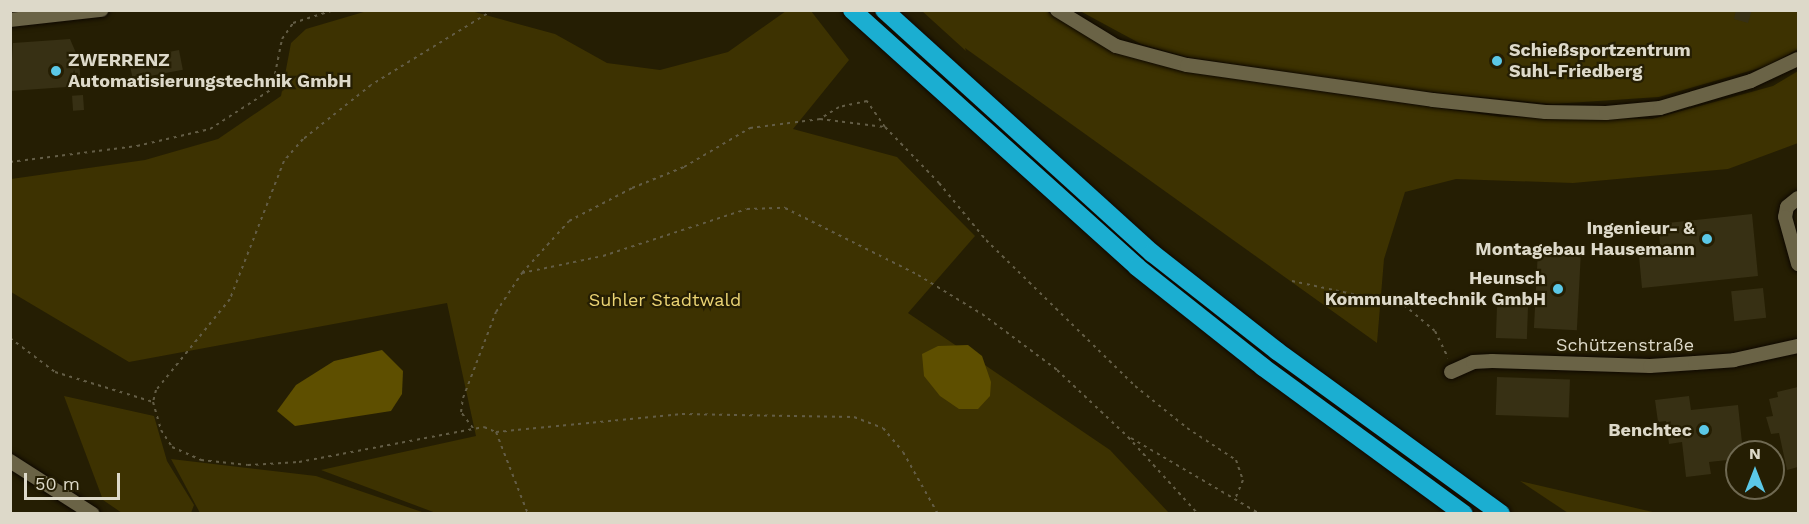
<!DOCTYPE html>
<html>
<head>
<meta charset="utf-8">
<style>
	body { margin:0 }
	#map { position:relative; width:1809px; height:524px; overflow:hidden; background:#251e03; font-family:"Work Sans",sans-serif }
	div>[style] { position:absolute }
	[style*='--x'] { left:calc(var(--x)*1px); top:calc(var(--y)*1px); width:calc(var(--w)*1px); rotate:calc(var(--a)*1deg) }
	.green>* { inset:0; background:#3d3201 }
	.water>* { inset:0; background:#5e4f00 }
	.building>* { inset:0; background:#373014; transform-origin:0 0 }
	.path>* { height:2px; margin-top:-1px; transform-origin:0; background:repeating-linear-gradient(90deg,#635d46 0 3px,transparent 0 7.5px) }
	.roads { filter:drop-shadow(0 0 2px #0e0800) drop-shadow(0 0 2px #0e0800) }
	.minor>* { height:14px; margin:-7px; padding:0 7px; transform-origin:7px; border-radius:7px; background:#6a6346 }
	.highway>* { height:18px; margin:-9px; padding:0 9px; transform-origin:9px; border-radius:9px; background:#1baed1 }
	.dots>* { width:16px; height:16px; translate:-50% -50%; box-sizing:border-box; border:3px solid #251e03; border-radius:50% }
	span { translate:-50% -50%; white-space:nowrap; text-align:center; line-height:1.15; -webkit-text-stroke:4.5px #251e03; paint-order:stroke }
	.poi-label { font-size:18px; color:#ddd9c9; font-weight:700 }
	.left { translate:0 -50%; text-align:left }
	.right { translate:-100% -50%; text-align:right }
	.park-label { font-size:18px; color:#ebd474 }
	.street-label { font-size:18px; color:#ddd9c9 }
	.frame { position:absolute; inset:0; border:12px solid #ddd9c9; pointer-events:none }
	.north { position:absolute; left:1725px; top:440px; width:60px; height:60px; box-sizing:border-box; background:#251e03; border:2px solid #6f6952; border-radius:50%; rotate:0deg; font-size:16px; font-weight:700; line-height:24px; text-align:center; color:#ddd9c9 }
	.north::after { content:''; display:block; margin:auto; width:21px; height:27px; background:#5bc8e7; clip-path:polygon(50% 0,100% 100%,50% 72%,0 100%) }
	.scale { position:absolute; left:24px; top:473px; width:96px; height:27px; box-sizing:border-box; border:3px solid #ddd9c9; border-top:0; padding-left:8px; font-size:18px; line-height:21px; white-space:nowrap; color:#ddd9c9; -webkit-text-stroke:4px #251e03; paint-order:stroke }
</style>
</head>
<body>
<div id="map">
	<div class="green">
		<i style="clip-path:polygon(367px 11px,471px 11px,555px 34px,607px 63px,660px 70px,728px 52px,786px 11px,811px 11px,849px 60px,793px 129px,897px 157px,975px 236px,908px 313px,1110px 450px,1169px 513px,436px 513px,321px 470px,476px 436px,447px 303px,129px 362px,11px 292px,11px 179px,145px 160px,218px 139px,281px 96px,291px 43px,306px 29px)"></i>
		<i style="clip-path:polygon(922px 11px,1046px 11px,1114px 51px,1182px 71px,1501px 117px,1652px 119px,1773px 86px,1798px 71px,1798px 143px,1728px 169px,1573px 183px,1456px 179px,1405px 192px,1384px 259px,1377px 343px,965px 48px,966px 51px)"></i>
		<i style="clip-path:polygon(1080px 11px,1798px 11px,1798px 49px,1767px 66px,1659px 97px,1553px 104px,1400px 89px,1187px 57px,1141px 44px)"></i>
		<i style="clip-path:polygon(64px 396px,154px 416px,167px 461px,194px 505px,191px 513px,122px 513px,103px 500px)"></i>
		<i style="clip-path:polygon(171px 459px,316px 476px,425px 513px,200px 513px)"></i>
		<i style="clip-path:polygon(1520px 481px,1657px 513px,1568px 513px)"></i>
	</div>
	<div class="water">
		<i style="clip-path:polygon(968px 345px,982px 356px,991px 382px,990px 396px,978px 409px,959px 409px,940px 396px,924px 376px,922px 354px,938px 346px)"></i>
		<i style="clip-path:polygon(382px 350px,403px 371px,402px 394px,391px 411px,295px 426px,277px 411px,296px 385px,334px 361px)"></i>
	</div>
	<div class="building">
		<i style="clip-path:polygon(1736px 10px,1752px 10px,1748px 23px,1734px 19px)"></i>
		<i style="clip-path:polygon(70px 39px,79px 60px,81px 86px,10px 91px,13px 43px)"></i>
		<i style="left:179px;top:50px;width:20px;height:51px;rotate:79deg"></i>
		<i style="left:83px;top:95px;width:15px;height:11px;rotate:86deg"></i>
		<i style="clip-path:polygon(1752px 214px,1758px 276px,1642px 288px,1639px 256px,1661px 254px,1658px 224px)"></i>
		<i style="left:1538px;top:250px;width:43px;height:78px;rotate:3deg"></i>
		<i style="left:1763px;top:288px;width:30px;height:32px;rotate:84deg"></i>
		<i style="left:1497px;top:306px;width:31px;height:32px;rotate:2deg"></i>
		<i style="left:1497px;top:377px;width:73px;height:38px;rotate:2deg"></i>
		<i style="clip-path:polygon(1798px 387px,1798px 467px,1787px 470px,1779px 433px,1771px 434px,1766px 417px,1773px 416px,1769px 399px,1778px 397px,1777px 392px)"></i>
		<i style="clip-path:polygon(1689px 396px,1691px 410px,1738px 405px,1743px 452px,1737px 452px,1737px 459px,1709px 462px,1711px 474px,1686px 477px,1682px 442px,1669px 444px,1666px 421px,1658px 422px,1655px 400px)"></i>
	</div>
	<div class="path">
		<i style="--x:493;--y:10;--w:143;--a:148.4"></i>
		<i style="--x:371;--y:85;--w:87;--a:141.5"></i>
		<i style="--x:303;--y:139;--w:29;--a:131"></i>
		<i style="--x:284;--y:161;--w:148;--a:111.4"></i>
		<i style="--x:230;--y:299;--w:117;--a:129.1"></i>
		<i style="--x:156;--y:390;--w:12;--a:104"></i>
		<i style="--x:153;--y:402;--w:29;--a:74"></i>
		<i style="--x:161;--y:430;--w:20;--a:57"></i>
		<i style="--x:172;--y:447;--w:32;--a:24"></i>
		<i style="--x:201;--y:460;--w:47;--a:6.1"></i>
		<i style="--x:248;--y:465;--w:51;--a:-3.4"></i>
		<i style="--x:299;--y:462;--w:188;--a:-10.7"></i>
		<i style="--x:484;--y:427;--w:13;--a:23"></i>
		<i style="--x:496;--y:432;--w:187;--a:-5.5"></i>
		<i style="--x:682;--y:414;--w:172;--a:1"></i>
		<i style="--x:854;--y:417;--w:31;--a:21"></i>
		<i style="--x:883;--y:428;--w:31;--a:50"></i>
		<i style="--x:903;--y:452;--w:71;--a:60.6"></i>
		<i style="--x:885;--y:127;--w:78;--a:46"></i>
		<i style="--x:939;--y:183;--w:74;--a:50.5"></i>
		<i style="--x:986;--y:240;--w:209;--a:44.4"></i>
		<i style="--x:1135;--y:386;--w:67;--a:38.9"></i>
		<i style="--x:1187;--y:428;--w:59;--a:33.1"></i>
		<i style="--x:1236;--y:460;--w:21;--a:71"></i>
		<i style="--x:1243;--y:480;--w:21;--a:113"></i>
		<i style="--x:10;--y:162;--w:128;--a:-7.2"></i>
		<i style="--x:137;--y:146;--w:75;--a:-13.1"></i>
		<i style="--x:210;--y:129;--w:74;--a:-32.8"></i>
		<i style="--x:272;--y:89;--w:51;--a:-78.7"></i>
		<i style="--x:282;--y:39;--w:19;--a:-55"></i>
		<i style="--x:293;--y:23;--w:43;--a:-17.6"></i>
		<i style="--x:522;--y:273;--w:83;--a:-11.9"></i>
		<i style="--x:603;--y:256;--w:151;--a:-18.1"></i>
		<i style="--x:747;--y:209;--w:38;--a:-2"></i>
		<i style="--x:785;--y:208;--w:149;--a:26.7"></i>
		<i style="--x:918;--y:275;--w:75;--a:31.4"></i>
		<i style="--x:982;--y:314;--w:94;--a:36.7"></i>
		<i style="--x:1057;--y:370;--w:98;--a:43.3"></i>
		<i style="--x:1128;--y:437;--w:104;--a:47.7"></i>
		<i style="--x:1292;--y:281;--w:115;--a:12.1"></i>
		<i style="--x:1404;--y:305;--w:40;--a:40"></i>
		<i style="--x:1435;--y:331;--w:30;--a:64"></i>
		<i style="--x:10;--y:338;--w:56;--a:37.1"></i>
		<i style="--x:55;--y:372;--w:102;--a:17"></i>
		<i style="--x:473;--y:428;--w:20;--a:-127"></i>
		<i style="--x:461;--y:412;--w:14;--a:-82"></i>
		<i style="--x:463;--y:398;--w:92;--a:-69"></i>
		<i style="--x:496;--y:312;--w:47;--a:-56.3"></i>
		<i style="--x:522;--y:273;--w:70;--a:-47.9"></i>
		<i style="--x:569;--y:221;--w:71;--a:-27.6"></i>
		<i style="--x:632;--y:188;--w:56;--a:-22"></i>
		<i style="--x:684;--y:167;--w:77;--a:-30.6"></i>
		<i style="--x:750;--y:128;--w:71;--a:-7.3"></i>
		<i style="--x:820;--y:119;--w:65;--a:7"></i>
		<i style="--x:885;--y:127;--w:32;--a:-125"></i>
		<i style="--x:867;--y:101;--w:29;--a:168"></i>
		<i style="--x:839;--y:107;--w:22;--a:148"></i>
		<i style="--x:496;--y:432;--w:88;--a:68.7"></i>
		<i style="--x:1131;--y:438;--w:150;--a:30.5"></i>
	</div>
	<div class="roads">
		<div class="minor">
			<i style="--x:1057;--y:10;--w:69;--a:31.4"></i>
			<i style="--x:1116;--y:46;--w:73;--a:15"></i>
			<i style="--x:1187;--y:65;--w:248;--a:8.1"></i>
			<i style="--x:1433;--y:100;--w:113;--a:6.1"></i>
			<i style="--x:1545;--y:112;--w:61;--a:0.9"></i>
			<i style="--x:1606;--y:113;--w:54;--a:-5.3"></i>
			<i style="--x:1660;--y:108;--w:95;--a:-16.5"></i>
			<i style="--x:1751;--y:81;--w:52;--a:-25.1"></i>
			<i style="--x:10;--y:20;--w:92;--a:-6.3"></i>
			<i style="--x:1798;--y:198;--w:14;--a:141"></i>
			<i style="--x:1787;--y:207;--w:10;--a:101"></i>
			<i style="--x:1785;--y:217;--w:49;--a:74.5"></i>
			<i style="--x:1451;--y:372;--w:24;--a:-24"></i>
			<i style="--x:1473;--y:362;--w:19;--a:-3"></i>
			<i style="--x:1492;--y:361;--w:158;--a:1.8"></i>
			<i style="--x:1650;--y:366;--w:45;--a:-3.8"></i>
			<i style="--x:1695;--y:363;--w:39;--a:-4"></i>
			<i style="--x:1734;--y:360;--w:66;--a:-12.3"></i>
			<i style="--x:10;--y:461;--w:98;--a:32.6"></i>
		</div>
		<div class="highway">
			<i style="--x:852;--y:10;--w:384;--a:42"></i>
			<i style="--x:1137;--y:267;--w:161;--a:38.4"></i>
			<i style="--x:1263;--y:367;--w:249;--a:36.2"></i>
			<i style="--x:884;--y:10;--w:362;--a:42.2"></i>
			<i style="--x:1152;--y:253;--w:159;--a:38.1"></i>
			<i style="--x:1277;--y:351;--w:277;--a:36"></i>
		</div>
	</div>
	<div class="dots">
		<i style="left:1497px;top:61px;background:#5bc8e7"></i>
		<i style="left:56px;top:71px;background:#5bc8e7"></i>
		<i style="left:1707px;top:239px;background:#5bc8e7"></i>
		<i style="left:1558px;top:289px;background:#5bc8e7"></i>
		<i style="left:1704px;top:430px;background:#5bc8e7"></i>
	</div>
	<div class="poi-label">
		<span class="left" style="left:1509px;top:61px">Schießsportzentrum<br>Suhl-Friedberg</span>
		<span class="left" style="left:68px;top:71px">ZWERRENZ<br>Automatisierungstechnik GmbH</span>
		<span class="right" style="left:1695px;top:239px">Ingenieur- &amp;<br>Montagebau Hausemann</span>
		<span class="right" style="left:1546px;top:289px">Heunsch<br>Kommunaltechnik GmbH</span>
		<span class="right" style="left:1692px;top:430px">Benchtec</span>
	</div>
	<div class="park-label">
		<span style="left:665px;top:300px">Suhler Stadtwald</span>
	</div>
	<div class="street-label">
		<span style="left:1625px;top:345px">Schützenstraße</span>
	</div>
	<div class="frame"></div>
	<div class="north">N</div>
	<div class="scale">50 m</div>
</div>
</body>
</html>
